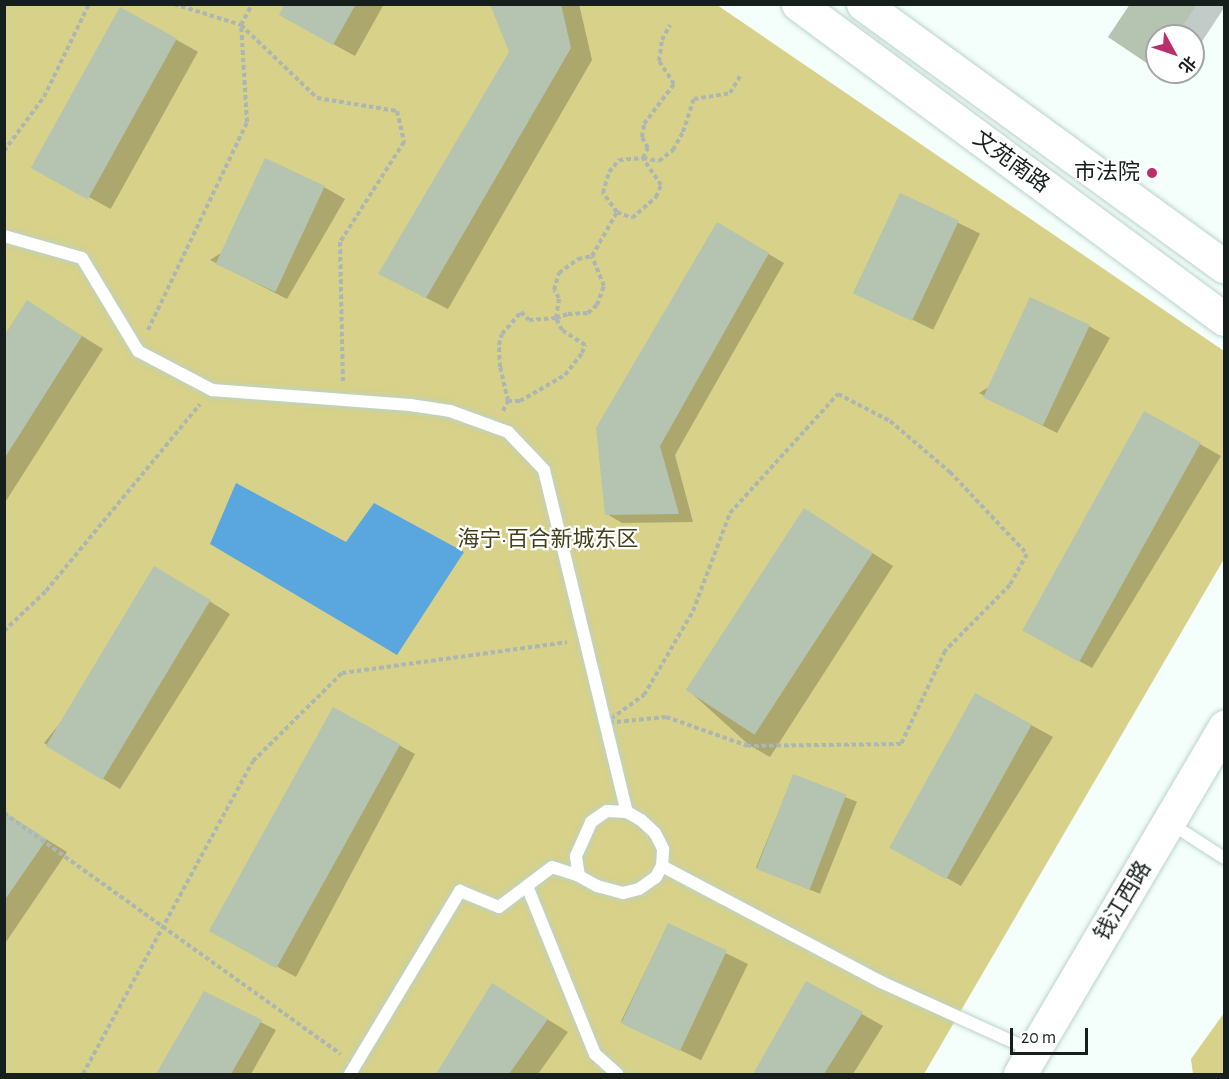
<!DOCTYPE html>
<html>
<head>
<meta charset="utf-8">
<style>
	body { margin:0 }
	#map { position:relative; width:1229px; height:1079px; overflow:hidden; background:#f4fefb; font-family:"Alegreya Sans","Noto Sans SC",sans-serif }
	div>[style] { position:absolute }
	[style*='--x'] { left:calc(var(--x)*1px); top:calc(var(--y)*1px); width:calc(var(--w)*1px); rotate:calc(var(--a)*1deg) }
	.green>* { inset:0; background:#d7d189 }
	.water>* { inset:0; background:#59a7de }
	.shadow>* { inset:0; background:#0003; transform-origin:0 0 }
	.building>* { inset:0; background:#b5c3b1; transform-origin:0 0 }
	.path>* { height:4px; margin-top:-2px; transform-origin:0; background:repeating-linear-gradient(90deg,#acb6b3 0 4.5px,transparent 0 7.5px) }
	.roads { filter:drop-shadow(0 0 2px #bad3ca) drop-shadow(0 0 2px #bad3ca) }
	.lane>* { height:12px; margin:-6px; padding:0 6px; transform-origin:6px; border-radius:6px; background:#fff }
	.secondary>* { height:33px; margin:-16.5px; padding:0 16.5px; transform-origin:16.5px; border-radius:16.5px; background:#fff }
	.dots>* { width:16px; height:16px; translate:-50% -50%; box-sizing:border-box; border:3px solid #fff; border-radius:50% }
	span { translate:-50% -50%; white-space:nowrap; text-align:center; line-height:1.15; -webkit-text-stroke:4.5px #fff; paint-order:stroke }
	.street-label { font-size:22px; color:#161f1c }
	.poi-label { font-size:22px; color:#161f1c }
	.right { translate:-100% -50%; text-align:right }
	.park-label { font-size:22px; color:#433f18 }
	.frame { position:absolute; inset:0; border:6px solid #161f1c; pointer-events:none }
	.north { position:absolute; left:1145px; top:24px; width:60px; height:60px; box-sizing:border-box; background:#fff; border:2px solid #a2a5a4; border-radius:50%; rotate:130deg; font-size:16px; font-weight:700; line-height:24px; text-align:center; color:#161f1c }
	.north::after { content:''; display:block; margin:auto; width:21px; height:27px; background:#ba2f69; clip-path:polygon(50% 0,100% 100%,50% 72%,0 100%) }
	.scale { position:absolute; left:1010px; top:1028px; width:78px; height:27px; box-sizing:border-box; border:3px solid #161f1c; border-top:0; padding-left:8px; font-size:18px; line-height:21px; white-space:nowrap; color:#161f1c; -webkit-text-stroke:4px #fff; paint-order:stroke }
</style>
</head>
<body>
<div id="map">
	<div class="green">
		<i style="clip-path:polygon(5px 5px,717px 5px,1224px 351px,1224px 559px,924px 1074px,5px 1074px)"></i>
		<i style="clip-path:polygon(1224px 1013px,1224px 1074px,1193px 1074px,1191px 1059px)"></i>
	</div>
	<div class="water">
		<i style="clip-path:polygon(236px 483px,346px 542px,374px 503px,464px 552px,397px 655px,210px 544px)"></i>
	</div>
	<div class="shadow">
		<i style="clip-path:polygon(286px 4px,384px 4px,355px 56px,302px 27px)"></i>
		<i style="clip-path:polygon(491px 4px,579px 4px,592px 60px,448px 309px,401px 285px,511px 52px)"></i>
		<i style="clip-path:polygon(1132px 4px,1224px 4px,1224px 8px,1193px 55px,1193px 36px,1157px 36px,1157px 68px,1110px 37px)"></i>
		<i style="left:121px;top:9px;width:88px;height:180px;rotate:29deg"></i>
		<i style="clip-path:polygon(1164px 72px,1181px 72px,1176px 79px)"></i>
		<i style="clip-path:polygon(324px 187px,345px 199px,287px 299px,210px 260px)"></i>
		<i style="left:901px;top:195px;width:88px;height:107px;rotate:26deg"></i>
		<i style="clip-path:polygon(717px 224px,784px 263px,675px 455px,693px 522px,622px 523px,607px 514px)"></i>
		<i style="clip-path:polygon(48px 315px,103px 349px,4px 504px,4px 338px)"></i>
		<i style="clip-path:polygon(1089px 326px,1110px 338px,1057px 433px,979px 393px)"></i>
		<i style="clip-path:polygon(1145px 413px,1221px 456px,1092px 668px,1039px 639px)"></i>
		<i style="clip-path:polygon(804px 510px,893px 566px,770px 757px,749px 745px,687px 689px)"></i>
		<i style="clip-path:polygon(176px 580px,230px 614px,120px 789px,44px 743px)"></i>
		<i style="clip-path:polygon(976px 695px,1053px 737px,961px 886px,911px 858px)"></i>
		<i style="clip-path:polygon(334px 709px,415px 754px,296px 977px,230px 941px)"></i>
		<i style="left:793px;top:776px;width:69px;height:99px;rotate:22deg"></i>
		<i style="clip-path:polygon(4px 813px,67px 852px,4px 945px)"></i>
		<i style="left:668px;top:925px;width:89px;height:107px;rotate:26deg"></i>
		<i style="clip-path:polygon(807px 983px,883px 1026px,853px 1074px,755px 1074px)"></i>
		<i style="clip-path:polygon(492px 985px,568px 1032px,538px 1074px,437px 1074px)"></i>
		<i style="clip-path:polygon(204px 993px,276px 1030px,251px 1074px,158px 1074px)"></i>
	</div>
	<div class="building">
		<i style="clip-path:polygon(285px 4px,356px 4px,333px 45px,279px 15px)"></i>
		<i style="clip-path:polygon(490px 4px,561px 4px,571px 48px,426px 298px,378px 274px,509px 52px)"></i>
		<i style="clip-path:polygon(1130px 4px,1197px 4px,1176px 36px,1157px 36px,1157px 64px,1154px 68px,1108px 37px)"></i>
		<i style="left:120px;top:7px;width:65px;height:184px;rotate:29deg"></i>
		<i style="left:265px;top:158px;width:66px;height:117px;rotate:25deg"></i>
		<i style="left:900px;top:193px;width:65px;height:111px;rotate:25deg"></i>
		<i style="clip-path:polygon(717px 222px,769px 253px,660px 446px,679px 514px,605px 515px,596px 428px)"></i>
		<i style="left:1030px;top:297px;width:66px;height:111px;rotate:25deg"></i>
		<i style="clip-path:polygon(27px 300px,82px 336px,4px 459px,4px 336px)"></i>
		<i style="left:1144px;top:411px;width:65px;height:251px;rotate:29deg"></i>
		<i style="left:804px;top:508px;width:82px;height:217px;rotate:33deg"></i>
		<i style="left:154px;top:566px;width:66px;height:210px;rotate:31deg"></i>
		<i style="left:975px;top:693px;width:65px;height:177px;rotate:29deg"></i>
		<i style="left:333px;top:707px;width:77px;height:256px;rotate:29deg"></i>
		<i style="left:793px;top:774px;width:57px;height:102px;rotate:21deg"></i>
		<i style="clip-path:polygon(4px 812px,47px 839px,4px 901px)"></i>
		<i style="left:668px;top:923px;width:65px;height:111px;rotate:25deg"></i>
		<i style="clip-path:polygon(806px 981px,863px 1012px,824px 1074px,753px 1074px)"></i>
		<i style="clip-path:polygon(492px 983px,548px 1019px,509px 1074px,436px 1074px)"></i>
		<i style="clip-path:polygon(204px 991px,262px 1020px,231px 1074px,156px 1074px)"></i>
	</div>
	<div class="path">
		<i style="--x:174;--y:4;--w:70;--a:17.4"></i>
		<i style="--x:241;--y:25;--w:105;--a:43.8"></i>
		<i style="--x:317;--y:98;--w:81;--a:9.2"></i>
		<i style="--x:397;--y:111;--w:32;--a:77"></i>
		<i style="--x:404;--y:142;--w:119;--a:122.6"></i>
		<i style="--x:340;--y:242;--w:139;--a:88.8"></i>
		<i style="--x:4;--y:151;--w:67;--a:-53.5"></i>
		<i style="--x:44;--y:97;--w:103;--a:-64.2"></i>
		<i style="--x:617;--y:212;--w:24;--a:-126"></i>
		<i style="--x:603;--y:193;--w:22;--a:-74"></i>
		<i style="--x:609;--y:172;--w:16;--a:-50"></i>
		<i style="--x:619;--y:160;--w:24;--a:-5"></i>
		<i style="--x:643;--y:158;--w:11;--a:-63"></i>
		<i style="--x:648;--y:148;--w:13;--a:-119"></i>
		<i style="--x:642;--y:137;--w:13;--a:-81"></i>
		<i style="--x:644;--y:124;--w:50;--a:-53.1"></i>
		<i style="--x:674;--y:84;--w:27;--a:-123"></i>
		<i style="--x:659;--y:61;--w:21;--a:-82"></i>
		<i style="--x:662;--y:40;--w:17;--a:-62"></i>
		<i style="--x:148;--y:330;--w:230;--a:-64.5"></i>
		<i style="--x:247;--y:122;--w:97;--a:-93.5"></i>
		<i style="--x:241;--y:25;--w:24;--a:-62"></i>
		<i style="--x:838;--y:394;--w:59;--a:27.4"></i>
		<i style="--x:890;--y:421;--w:79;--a:40.4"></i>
		<i style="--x:950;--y:472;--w:112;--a:46.8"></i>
		<i style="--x:1027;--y:554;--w:35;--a:119"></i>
		<i style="--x:1010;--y:585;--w:93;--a:134.6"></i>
		<i style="--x:945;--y:651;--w:103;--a:115.3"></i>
		<i style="--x:901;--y:744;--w:153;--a:179.3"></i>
		<i style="--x:748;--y:746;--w:87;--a:-160.5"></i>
		<i style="--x:666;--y:717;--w:61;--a:174.4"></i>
		<i style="--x:605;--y:723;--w:48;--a:-35.7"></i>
		<i style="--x:644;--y:695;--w:97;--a:-59.7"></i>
		<i style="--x:693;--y:611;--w:105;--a:-69.3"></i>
		<i style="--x:730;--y:513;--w:161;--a:-47.8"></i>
		<i style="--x:508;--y:401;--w:35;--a:-103"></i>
		<i style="--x:500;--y:367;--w:22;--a:-93"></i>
		<i style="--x:499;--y:345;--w:11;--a:-75"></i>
		<i style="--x:502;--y:334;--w:29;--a:-49"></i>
		<i style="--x:521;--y:312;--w:11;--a:45"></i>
		<i style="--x:529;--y:320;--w:27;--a:-4"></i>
		<i style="--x:556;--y:318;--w:20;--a:-81"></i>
		<i style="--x:559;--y:298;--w:9;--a:-122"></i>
		<i style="--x:554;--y:290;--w:18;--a:-74"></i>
		<i style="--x:559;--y:273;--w:24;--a:-36"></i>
		<i style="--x:578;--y:259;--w:14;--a:-12"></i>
		<i style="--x:503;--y:411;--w:11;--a:-63"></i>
		<i style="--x:508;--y:401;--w:12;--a:0"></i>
		<i style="--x:520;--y:401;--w:52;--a:-30"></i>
		<i style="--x:565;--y:375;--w:28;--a:-52"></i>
		<i style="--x:582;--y:353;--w:9;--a:-69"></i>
		<i style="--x:585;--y:345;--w:27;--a:-147"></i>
		<i style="--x:562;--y:330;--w:13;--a:-117"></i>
		<i style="--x:556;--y:318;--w:13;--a:-18"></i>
		<i style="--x:568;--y:314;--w:20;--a:-3"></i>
		<i style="--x:588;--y:313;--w:12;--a:-42"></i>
		<i style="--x:597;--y:305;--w:20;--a:-70"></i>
		<i style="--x:604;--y:286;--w:32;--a:-112"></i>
		<i style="--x:592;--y:256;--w:51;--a:-60.4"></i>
		<i style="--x:617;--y:212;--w:16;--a:22"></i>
		<i style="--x:632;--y:218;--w:32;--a:-41"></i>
		<i style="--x:656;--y:197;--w:13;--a:-67"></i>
		<i style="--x:661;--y:185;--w:32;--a:-124"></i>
		<i style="--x:643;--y:158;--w:16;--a:11"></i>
		<i style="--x:659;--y:161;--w:18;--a:-38"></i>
		<i style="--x:673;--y:150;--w:21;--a:-61"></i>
		<i style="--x:683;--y:132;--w:35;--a:-72"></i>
		<i style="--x:694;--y:99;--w:36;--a:-9"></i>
		<i style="--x:730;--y:93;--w:21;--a:-59"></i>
		<i style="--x:4;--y:631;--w:58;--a:-43.6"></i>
		<i style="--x:46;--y:591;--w:242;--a:-50.5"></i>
		<i style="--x:4;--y:813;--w:414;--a:35.6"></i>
		<i style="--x:83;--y:1074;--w:356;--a:-61.5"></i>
		<i style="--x:253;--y:761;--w:125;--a:-44.7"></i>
		<i style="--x:342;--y:673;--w:227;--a:-7.8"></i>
	</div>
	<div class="roads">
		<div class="lane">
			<i style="--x:4;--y:236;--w:81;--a:15.8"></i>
			<i style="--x:82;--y:258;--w:109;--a:58.9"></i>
			<i style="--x:138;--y:351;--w:84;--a:27.8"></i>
			<i style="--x:212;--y:390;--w:199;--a:4.3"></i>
			<i style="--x:410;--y:405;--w:40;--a:8.5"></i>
			<i style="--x:450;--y:411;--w:62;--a:19.9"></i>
			<i style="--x:508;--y:432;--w:52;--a:46.5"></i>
			<i style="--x:544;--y:470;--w:352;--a:76.4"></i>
			<i style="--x:1170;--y:823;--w:64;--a:32.9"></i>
			<i style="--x:662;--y:866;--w:13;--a:119"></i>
			<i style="--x:656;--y:877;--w:21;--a:145"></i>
			<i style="--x:639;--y:889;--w:16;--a:166"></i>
			<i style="--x:623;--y:893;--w:27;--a:-165"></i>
			<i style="--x:597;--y:886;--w:21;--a:-151"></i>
			<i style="--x:579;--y:876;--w:20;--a:-99"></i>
			<i style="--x:576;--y:856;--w:37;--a:-66"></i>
			<i style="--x:591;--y:822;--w:19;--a:-35"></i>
			<i style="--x:607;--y:811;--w:20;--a:3"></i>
			<i style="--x:627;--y:812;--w:16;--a:30"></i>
			<i style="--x:641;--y:820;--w:19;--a:43"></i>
			<i style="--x:655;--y:833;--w:18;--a:63"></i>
			<i style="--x:663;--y:849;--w:17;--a:93"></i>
			<i style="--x:662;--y:866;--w:248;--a:27.9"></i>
			<i style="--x:881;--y:982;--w:167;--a:24.4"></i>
			<i style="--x:527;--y:886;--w:181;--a:68"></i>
			<i style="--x:595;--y:1054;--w:30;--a:42"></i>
			<i style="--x:350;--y:1074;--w:214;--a:-59"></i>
			<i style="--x:460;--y:891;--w:42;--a:22.3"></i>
			<i style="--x:499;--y:907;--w:66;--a:-37"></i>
			<i style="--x:552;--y:867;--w:28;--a:18"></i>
		</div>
		<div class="secondary">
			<i style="--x:798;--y:4;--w:530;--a:36.48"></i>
			<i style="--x:863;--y:4;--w:446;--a:36"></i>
			<i style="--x:1020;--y:1074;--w:403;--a:-59.5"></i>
		</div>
	</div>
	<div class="dots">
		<i style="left:1152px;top:173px;background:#ba2f69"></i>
	</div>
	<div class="street-label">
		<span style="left:1011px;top:162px;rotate:36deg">文苑南路</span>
		<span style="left:1123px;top:901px;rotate:-59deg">钱江西路</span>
	</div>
	<div class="poi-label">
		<span class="right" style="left:1140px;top:173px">市法院</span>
	</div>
	<div class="park-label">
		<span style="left:548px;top:540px">海宁·百合新城东区</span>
	</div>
	<div class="frame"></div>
	<div class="north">北</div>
	<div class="scale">20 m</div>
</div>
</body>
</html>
